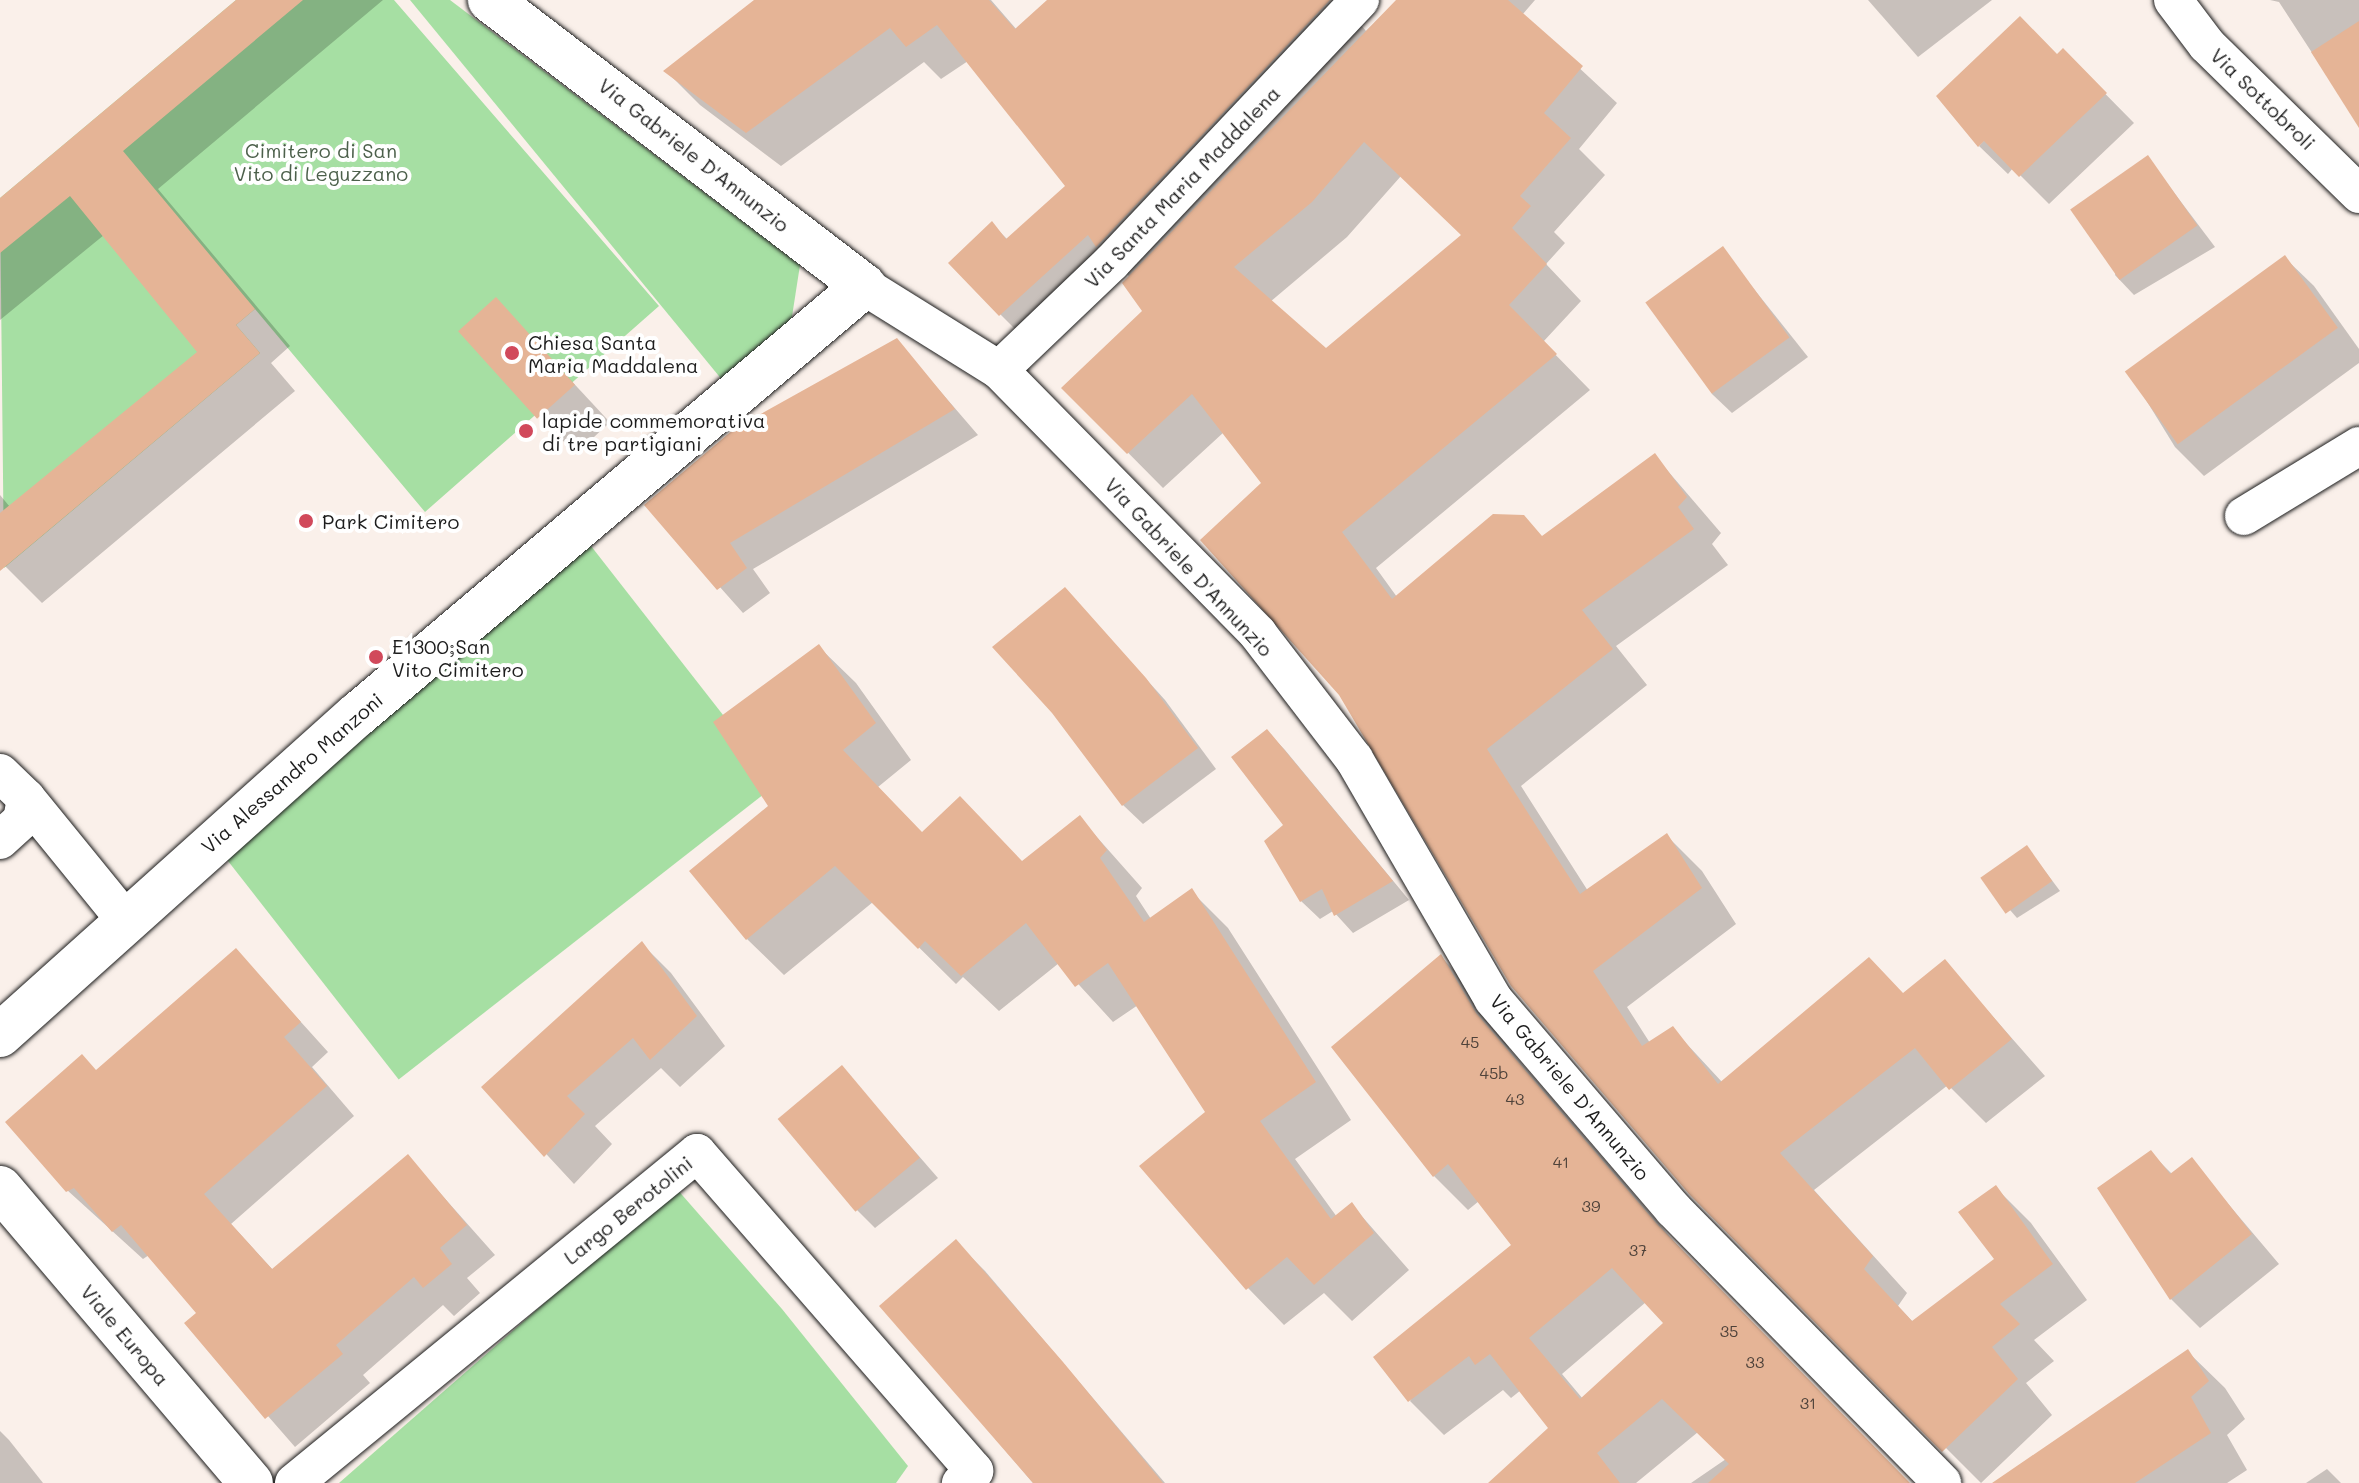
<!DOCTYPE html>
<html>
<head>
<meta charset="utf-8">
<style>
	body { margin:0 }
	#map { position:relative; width:2359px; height:1483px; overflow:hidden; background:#faf0ea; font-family:Mali,sans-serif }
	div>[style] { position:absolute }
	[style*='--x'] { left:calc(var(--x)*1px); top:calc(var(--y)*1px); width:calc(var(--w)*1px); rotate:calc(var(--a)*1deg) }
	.green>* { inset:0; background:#a6dfa3; transform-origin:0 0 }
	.shadow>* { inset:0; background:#0003; transform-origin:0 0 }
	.building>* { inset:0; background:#e5b496; transform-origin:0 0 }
	.roads { filter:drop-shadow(0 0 2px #1c1c1c) drop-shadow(0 0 2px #1c1c1c) }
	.minor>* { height:38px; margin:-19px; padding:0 19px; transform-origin:19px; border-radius:19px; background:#fff }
	.secondary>* { height:44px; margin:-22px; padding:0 22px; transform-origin:22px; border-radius:22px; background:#fff }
	.dots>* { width:22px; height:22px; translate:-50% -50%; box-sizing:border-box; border:4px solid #fff; border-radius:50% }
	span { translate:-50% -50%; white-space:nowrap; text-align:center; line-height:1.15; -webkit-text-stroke:8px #fff; paint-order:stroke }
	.number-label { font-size:16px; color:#4e423a }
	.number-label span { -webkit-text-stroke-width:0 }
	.street-label { font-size:20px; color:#1c1c1c }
	.park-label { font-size:20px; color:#4c604b }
	.poi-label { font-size:20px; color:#1c1c1c }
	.left { translate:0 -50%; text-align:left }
</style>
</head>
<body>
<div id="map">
	<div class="green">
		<i style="clip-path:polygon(236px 0,394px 0,659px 306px,425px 512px,255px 309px,236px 325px,260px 353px,4px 568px,0 198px)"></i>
		<i style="clip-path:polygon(410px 0,450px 0,800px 265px,791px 323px,723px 381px)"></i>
		<i style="left:591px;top:546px;width:302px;height:480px;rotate:52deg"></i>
		<i style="clip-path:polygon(676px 1188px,782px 1309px,908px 1466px,896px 1483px,339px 1483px)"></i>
	</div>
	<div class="shadow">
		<i style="clip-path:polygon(239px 0,383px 0,158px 189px,290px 346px,271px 363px,295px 391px,42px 603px,0 561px,0 495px,10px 507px,200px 352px,104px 235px,0 320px,0 201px)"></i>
		<i style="clip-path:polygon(evenodd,757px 0,991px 0,1017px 30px,1050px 0,1340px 0,1366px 31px,1398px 0,1535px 0,1522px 15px,1617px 103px,1579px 149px,1605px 175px,1554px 232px,1565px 243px,1546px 264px,1581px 301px,1543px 342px,1590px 390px,1376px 568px,1397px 597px,1543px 537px,1655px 456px,1721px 533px,1712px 544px,1728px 565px,1616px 646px,1647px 685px,1521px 786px,1588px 891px,1666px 835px,1702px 871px,1736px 924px,1627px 1007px,1650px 1043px,1672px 1028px,1722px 1082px,1904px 995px,1945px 962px,2045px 1076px,1986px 1123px,1948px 1085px,1814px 1190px,1907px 1293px,1898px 1306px,1913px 1322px,1997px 1259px,1996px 1188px,2031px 1223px,2087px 1300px,2034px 1340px,2054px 1361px,2026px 1383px,2052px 1415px,1981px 1483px,1691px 1193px,1264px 484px,1224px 432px,1163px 488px,1064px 388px,1145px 311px,1130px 277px,1122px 270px,1034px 348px,1000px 314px,992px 224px,1008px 240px,1068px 186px,968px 61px,941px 79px,924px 62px,781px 166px,700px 105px,666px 71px,757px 0,1401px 176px,1463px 235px,1326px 350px,1270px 302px,1347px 237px,1401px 176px)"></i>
		<i style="clip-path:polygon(1868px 0,1992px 0,1918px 57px)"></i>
		<i style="clip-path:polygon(2270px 0,2359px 0,2359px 125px,2279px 2px)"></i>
		<i style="clip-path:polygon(2063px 51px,2134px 123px,2049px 204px,2013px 168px,2008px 174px,1979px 146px)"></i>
		<i style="clip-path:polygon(2148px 158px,2215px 247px,2134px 295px,2115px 275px)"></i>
		<i style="clip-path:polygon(1722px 249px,1808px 357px,1732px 413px,1712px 394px)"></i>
		<i style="clip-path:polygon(2285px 258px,2314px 286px,2359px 349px,2359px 363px,2204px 476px,2175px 447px,2130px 374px)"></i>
		<i style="left:496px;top:300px;width:167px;height:47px;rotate:47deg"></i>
		<i style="clip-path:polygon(897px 341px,978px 435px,753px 569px,770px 593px,743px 613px,647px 505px)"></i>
		<i style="clip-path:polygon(1065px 589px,1165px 700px,1216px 769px,1143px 824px,1123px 805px)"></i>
		<i style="clip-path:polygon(819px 647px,856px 683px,911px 760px,878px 787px,923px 834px,1023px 863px,1080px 818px,1142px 888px,1136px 896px,1151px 919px,1191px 891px,1228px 928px,1351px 1120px,1295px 1159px,1337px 1217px,1352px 1205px,1409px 1270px,1352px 1321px,1324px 1293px,1284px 1325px,1248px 1288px,1208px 1112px,1138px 1005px,1113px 1022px,1059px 963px,999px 1011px,963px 977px,956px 984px,873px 902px,784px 975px,747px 939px,771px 807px)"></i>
		<i style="clip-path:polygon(1267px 731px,1285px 750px,1409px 900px,1353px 933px,1333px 911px,1320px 919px,1301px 901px)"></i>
		<i style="clip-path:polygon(2027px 847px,2060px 891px,2017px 918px,1983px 879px)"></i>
		<i style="clip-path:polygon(642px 944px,671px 973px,725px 1046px,680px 1087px,661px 1068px,595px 1126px,612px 1144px,574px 1184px,484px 1087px)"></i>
		<i style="clip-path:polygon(236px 950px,328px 1052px,312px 1067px,354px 1116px,231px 1224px,273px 1270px,408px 1157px,495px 1255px,467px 1278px,480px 1293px,454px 1316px,443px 1305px,363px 1375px,370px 1383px,295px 1447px,187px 1323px,199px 1313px,149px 1255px,143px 1259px,67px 1190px,97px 1072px)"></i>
		<i style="clip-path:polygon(evenodd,1441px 957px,1475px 991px,1510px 1050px,1690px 1260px,1909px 1483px,1691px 1483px,1726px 1459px,1698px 1432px,1636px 1483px,1518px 1483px,1551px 1428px,1521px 1390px,1511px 1398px,1503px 1390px,1444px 1435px,1410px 1401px,1514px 1245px,1479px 1201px,1468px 1210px,1434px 1176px,1334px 1047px,1441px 957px,1646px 1302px,1665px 1323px,1583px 1399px,1562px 1374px,1646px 1302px)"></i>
		<i style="clip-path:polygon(842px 1068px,938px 1178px,875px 1228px,855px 1208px)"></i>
		<i style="clip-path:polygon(2151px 1153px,2172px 1174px,2191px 1160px,2279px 1264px,2200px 1328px,2171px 1299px)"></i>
		<i style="clip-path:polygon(956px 1242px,985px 1271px,1165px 1483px,1033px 1483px,882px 1306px)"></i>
		<i style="clip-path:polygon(2188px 1352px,2225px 1388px,2245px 1419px,2227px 1435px,2247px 1470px,2227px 1483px,1998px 1483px)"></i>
		<i style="clip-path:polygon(0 1431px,9px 1440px,43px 1483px,0 1483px)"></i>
		<i style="clip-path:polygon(2327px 1469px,2341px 1483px,2306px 1483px)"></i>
	</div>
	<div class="building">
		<i style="clip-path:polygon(236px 0,303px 0,123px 151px,255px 309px,236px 325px,260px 353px,0 571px,0 513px,197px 352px,70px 196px,0 253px,0 198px)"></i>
		<i style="clip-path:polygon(754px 0,989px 0,1015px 29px,1047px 0,1330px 0,1096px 247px,1088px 235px,999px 316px,948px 263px,992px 221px,1006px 239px,1065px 186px,937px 25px,906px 47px,890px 28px,746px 133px,663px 71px)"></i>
		<i style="clip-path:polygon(evenodd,1396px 0,1508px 0,1583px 66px,1544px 113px,1571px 138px,1520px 196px,1531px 206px,1512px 228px,1547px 264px,1509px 305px,1557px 354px,1342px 532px,1392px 599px,1493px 514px,1524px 515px,1542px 536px,1655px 453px,1687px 497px,1678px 507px,1694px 529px,1582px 610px,1613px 649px,1487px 749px,1580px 894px,1667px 833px,1702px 888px,1593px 971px,1642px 1046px,1673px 1026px,1718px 1084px,1869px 957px,1903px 993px,1945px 959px,2012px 1039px,1949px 1090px,1915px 1048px,1780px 1153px,1873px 1256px,1864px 1269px,1912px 1321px,1994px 1259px,1958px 1212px,1996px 1185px,2053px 1264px,2000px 1304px,2020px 1324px,1992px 1347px,2018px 1379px,1942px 1452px,1689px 1194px,1511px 986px,1339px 695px,1200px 540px,1261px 483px,1192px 394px,1127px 454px,1061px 388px,1142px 311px,1122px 283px,1396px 0,1364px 142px,1461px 235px,1326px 348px,1234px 267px,1312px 202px,1364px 142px)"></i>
		<i style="clip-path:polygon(2020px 16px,2057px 54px,2063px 48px,2107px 93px,2019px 177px,1984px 141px,1978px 147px,1936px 96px)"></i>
		<i style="clip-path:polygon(2359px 21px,2359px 128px,2311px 52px)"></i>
		<i style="left:2148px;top:155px;width:86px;height:95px;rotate:55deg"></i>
		<i style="left:1723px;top:246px;width:113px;height:96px;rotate:54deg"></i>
		<i style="left:2285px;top:255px;width:90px;height:198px;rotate:54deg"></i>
		<i style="left:496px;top:297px;width:118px;height:51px;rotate:48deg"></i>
		<i style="clip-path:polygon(897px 338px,955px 409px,730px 543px,747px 568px,717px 590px,644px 505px,734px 429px)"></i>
		<i style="clip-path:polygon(1065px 587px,1146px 678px,1198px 748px,1122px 806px,1052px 713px,992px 647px)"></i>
		<i style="clip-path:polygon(819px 644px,876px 723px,843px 750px,922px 832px,960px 796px,1022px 861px,1080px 815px,1107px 850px,1100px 858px,1144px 922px,1192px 888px,1316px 1082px,1260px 1121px,1331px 1219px,1352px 1202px,1374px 1233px,1314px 1285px,1287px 1257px,1246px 1290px,1139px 1166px,1205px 1112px,1108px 963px,1075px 987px,1026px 923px,961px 976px,925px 941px,918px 949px,835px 866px,746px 940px,689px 871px,768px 806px,713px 722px)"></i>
		<i style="clip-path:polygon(1267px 729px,1393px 881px,1334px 916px,1322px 889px,1300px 902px,1264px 841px,1283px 825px,1231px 757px)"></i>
		<i style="left:2027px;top:845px;width:44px;height:57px;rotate:55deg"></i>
		<i style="clip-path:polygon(642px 941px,697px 1016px,650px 1060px,633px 1038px,567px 1096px,585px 1114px,544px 1157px,481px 1087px)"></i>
		<i style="clip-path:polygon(236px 948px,301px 1022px,284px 1037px,327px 1086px,204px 1194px,272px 1269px,408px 1154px,467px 1225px,440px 1248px,452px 1264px,423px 1288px,414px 1277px,336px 1345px,343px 1354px,265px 1419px,184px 1323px,196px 1313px,121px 1225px,112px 1232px,74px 1188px,66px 1192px,5px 1122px,82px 1054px,96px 1070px)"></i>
		<i style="clip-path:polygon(evenodd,1441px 954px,1476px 1013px,1656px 1223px,1910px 1483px,1708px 1483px,1729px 1464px,1662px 1399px,1597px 1453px,1620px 1483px,1488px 1483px,1548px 1428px,1490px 1354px,1475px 1365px,1469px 1356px,1408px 1402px,1373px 1357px,1511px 1245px,1448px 1164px,1433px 1177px,1331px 1047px,1441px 954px,1612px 1268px,1663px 1323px,1580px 1399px,1529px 1338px,1612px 1268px)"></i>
		<i style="left:842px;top:1065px;width:121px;height:84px;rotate:50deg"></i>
		<i style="clip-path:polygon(2151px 1150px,2170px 1174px,2192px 1157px,2252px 1234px,2170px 1300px,2097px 1188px)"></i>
		<i style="clip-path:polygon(956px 1239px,1063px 1362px,1163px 1483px,1033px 1483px,879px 1306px)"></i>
		<i style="clip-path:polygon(2188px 1349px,2209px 1381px,2191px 1397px,2211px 1433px,2135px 1483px,1992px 1483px)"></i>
	</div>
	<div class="roads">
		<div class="minor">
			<i style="--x:2173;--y:0;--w:56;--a:52.9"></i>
			<i style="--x:2207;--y:45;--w:213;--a:44.4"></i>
			<i style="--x:864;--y:286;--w:159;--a:31.9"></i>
			<i style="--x:999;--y:370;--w:370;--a:45.5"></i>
			<i style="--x:1258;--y:634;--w:158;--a:52.5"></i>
			<i style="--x:1354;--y:759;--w:277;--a:59.9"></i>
			<i style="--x:1493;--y:999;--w:277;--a:49.4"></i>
			<i style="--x:1673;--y:1209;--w:384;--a:45.5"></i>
			<i style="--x:999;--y:370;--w:156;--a:-43.7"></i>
			<i style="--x:1112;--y:262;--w:361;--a:-46.6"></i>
			<i style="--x:2244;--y:516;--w:135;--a:-31.3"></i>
			<i style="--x:0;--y:773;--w:36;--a:44"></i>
			<i style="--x:26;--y:798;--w:22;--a:100"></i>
			<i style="--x:22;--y:820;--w:30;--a:138"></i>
			<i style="--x:26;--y:798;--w:157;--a:50.9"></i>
			<i style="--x:294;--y:1483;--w:521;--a:-39.31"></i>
			<i style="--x:697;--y:1153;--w:422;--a:48.9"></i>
			<i style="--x:974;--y:1471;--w:18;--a:137"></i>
		</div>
		<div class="secondary">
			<i style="--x:0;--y:1035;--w:479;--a:-41.9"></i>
			<i style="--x:357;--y:715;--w:664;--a:-40.24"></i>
			<i style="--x:864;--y:286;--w:471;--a:-142.6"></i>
			<i style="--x:0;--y:1188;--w:387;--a:49.6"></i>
		</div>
	</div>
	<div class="dots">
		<i style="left:512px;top:353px;background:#d1495b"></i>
		<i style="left:526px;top:431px;background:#d1495b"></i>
		<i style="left:306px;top:521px;background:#d1495b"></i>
		<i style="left:376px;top:657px;background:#d1495b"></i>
	</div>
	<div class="number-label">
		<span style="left:1470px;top:1042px">45</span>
		<span style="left:1494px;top:1073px">45b</span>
		<span style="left:1515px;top:1099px">43</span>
		<span style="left:1561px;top:1162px">41</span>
		<span style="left:1591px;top:1206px">39</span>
		<span style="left:1638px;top:1250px">37</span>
		<span style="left:1729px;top:1331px">35</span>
		<span style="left:1755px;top:1362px">33</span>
		<span style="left:1808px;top:1403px">31</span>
	</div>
	<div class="street-label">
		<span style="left:2263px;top:99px;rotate:44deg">Via Sottobroli</span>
		<span style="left:694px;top:155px;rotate:38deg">Via Gabriele D'Annunzio</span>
		<span style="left:1182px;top:187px;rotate:-46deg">Via Santa Maria Maddalena</span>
		<span style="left:1189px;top:567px;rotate:47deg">Via Gabriele D'Annunzio</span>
		<span style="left:292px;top:773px;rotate:-41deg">Via Alessandro Manzoni</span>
		<span style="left:1570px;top:1087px;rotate:50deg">Via Gabriele D'Annunzio</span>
		<span style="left:628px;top:1210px;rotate:-39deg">Largo Berotolini</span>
		<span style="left:125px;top:1335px;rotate:50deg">Viale Europa</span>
	</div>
	<div class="park-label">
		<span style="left:321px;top:162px">Cimitero di San<br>Vito di Leguzzano</span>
	</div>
	<div class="poi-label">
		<span class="left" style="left:528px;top:354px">Chiesa Santa<br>Maria Maddalena</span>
		<span class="left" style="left:542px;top:432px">lapide commemorativa<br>di tre partigiani</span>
		<span class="left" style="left:322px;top:521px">Park Cimitero</span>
		<span class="left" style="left:392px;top:658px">E1300;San<br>Vito Cimitero</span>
	</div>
</div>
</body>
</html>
